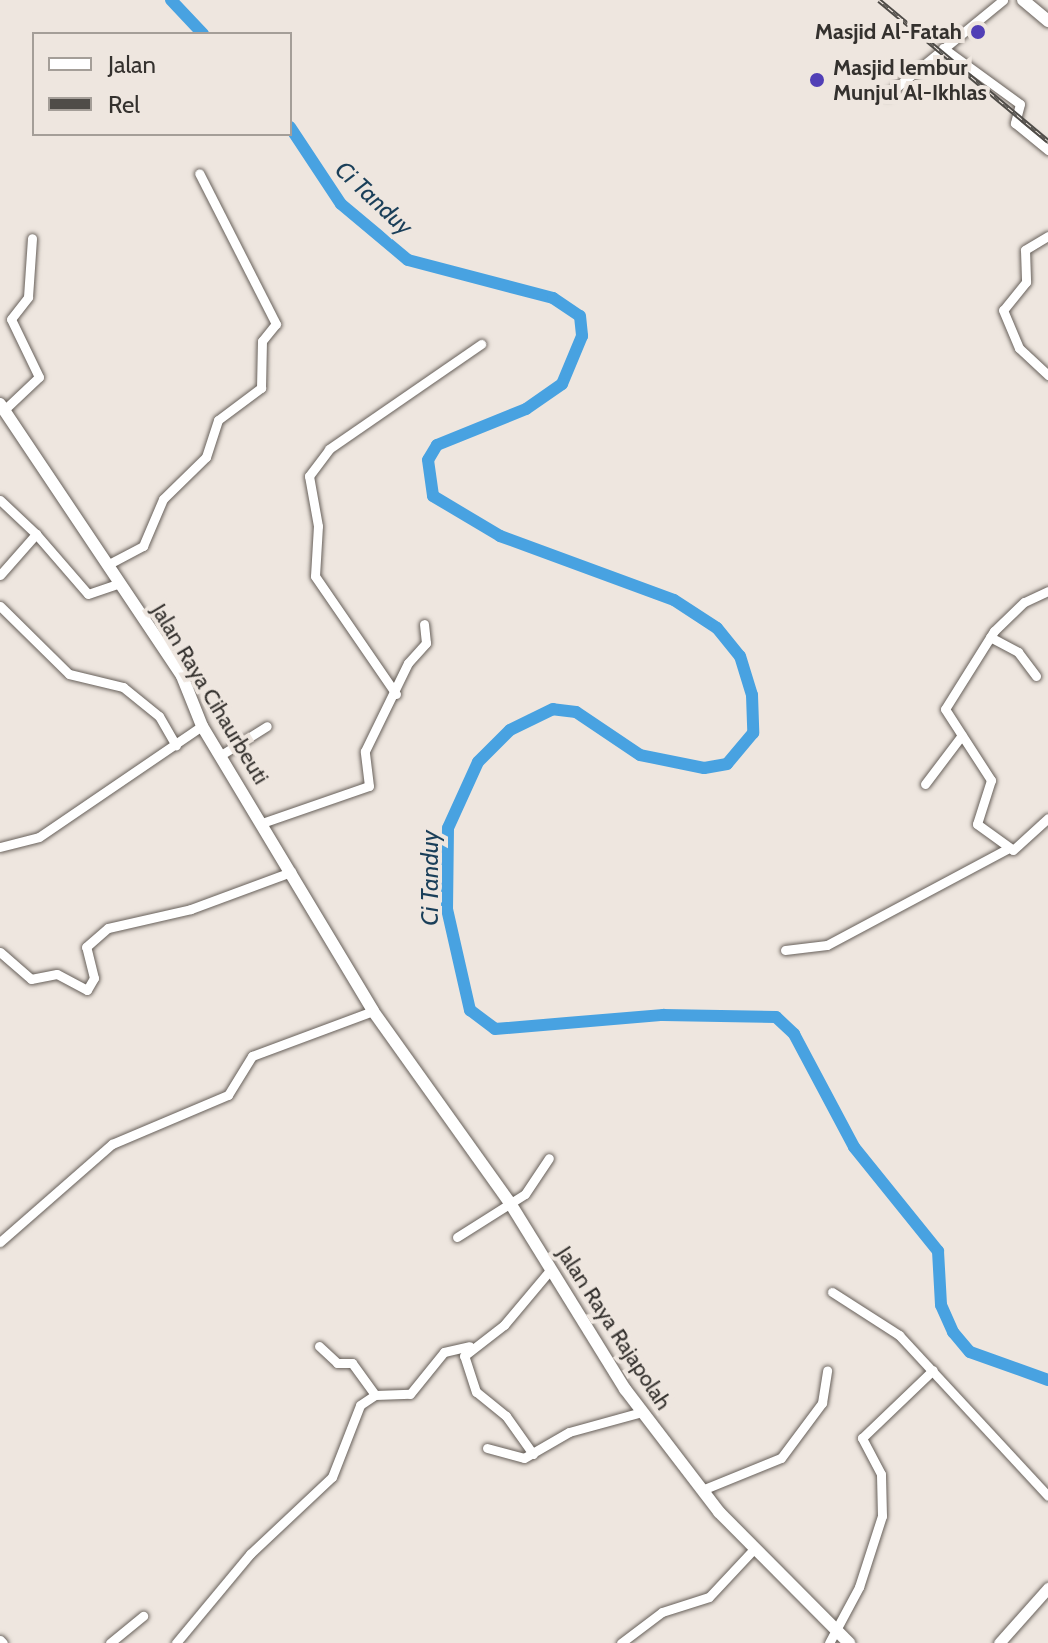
<!DOCTYPE html>
<html>
<head>
<meta charset="utf-8">
<style>
	body { margin:0 }
	#map { position:relative; width:1048px; height:1643px; overflow:hidden; background:#eee6df; font-family:Cabin,sans-serif }
	div>[style] { position:absolute }
	[style*='--x'] { left:calc(var(--x)*1px); top:calc(var(--y)*1px); width:calc(var(--w)*1px); rotate:calc(var(--a)*1deg) }
	.river>* { height:12px; margin:-6px; padding:0 6px; transform-origin:6px; border-radius:6px; background:#48a2e1 }
	.roads { filter:drop-shadow(0 0 2px #67605a) drop-shadow(0 0 2px #67605a) }
	.minor>* { height:9px; margin:-4.5px; padding:0 4.5px; transform-origin:4.5px; border-radius:4.5px; background:#fff }
	.major>* { height:11px; margin:-5.5px; padding:0 5.5px; transform-origin:5.5px; border-radius:5.5px; background:#fff }
	.highway>* { height:12px; margin:-6px; padding:0 6px; transform-origin:6px; border-radius:6px; background:#fff }
	.rail>* { height:5px; margin-top:-2.5px; transform-origin:0; background:repeating-linear-gradient(90deg,#eee6df 0 6px,#4f4c48 0 12px); box-sizing:border-box; border-block:2px solid #4f4c48 }
	.dots>* { width:22px; height:22px; translate:-50% -50%; box-sizing:border-box; border:4px solid #eee6df; border-radius:50% }
	span { translate:-50% -50%; white-space:nowrap; text-align:center; line-height:1.15; -webkit-text-stroke:8px #eee6df; paint-order:stroke }
	.poi-label { font-size:22px; color:#34312e; font-weight:700 }
	.right { translate:-100% -50%; text-align:right }
	.left { translate:0 -50%; text-align:left }
	.street-label { font-size:22px; color:#34312e }
	.water-label { font-size:24px; color:#1a3f59; font-style:italic }
	.legend { position:absolute; left:32px; top:32px; width:260px; height:104px; box-sizing:border-box; background:#eee6df; border:2px solid #a49e98; margin:0; padding:10px 14px; list-style:none; font-size:24px; color:#34312e }
	.legend li { display:flex; align-items:center; gap:16px; height:40px }
	.legend b { width:40px; border:2px solid #a49e98 }
</style>
</head>
<body>
<div id="map">
	<div class="river">
		<i style="--x:171;--y:0;--w:47;--a:46.7"></i>
		<i style="--x:290;--y:127;--w:92;--a:56.5"></i>
		<i style="--x:341;--y:204;--w:87;--a:39.9"></i>
		<i style="--x:408;--y:260;--w:150;--a:14.7"></i>
		<i style="--x:553;--y:298;--w:32;--a:34"></i>
		<i style="--x:580;--y:316;--w:20;--a:84"></i>
		<i style="--x:582;--y:336;--w:52;--a:112.6"></i>
		<i style="--x:562;--y:384;--w:44;--a:145.2"></i>
		<i style="--x:526;--y:409;--w:96;--a:158"></i>
		<i style="--x:437;--y:445;--w:17;--a:121"></i>
		<i style="--x:428;--y:460;--w:36;--a:82"></i>
		<i style="--x:433;--y:496;--w:78;--a:30.8"></i>
		<i style="--x:500;--y:536;--w:185;--a:20.2"></i>
		<i style="--x:674;--y:600;--w:51;--a:33.1"></i>
		<i style="--x:717;--y:628;--w:36;--a:51"></i>
		<i style="--x:740;--y:656;--w:41;--a:72.9"></i>
		<i style="--x:752;--y:695;--w:38;--a:88"></i>
		<i style="--x:753;--y:733;--w:40;--a:130"></i>
		<i style="--x:727;--y:764;--w:23;--a:170"></i>
		<i style="--x:704;--y:768;--w:65;--a:-168.5"></i>
		<i style="--x:640;--y:755;--w:77;--a:-146.1"></i>
		<i style="--x:576;--y:712;--w:23;--a:-173"></i>
		<i style="--x:553;--y:709;--w:48;--a:154"></i>
		<i style="--x:510;--y:730;--w:45;--a:135"></i>
		<i style="--x:478;--y:762;--w:72;--a:114.4"></i>
		<i style="--x:448;--y:828;--w:81;--a:90.7"></i>
		<i style="--x:447;--y:909;--w:104;--a:77.2"></i>
		<i style="--x:470;--y:1010;--w:31;--a:37"></i>
		<i style="--x:495;--y:1029;--w:169;--a:-4.8"></i>
		<i style="--x:663;--y:1015;--w:113;--a:1"></i>
		<i style="--x:776;--y:1017;--w:25;--a:43"></i>
		<i style="--x:794;--y:1034;--w:128;--a:62"></i>
		<i style="--x:854;--y:1147;--w:134;--a:51.1"></i>
		<i style="--x:938;--y:1251;--w:54;--a:86.8"></i>
		<i style="--x:941;--y:1305;--w:30;--a:66"></i>
		<i style="--x:953;--y:1332;--w:26;--a:50"></i>
		<i style="--x:970;--y:1352;--w:83;--a:19.7"></i>
	</div>
	<div class="roads">
		<div class="minor">
			<i style="--x:943;--y:48;--w:95;--a:36"></i>
			<i style="--x:1020;--y:104;--w:20;--a:105"></i>
			<i style="--x:1015;--y:123;--w:43;--a:39.3"></i>
			<i style="--x:887;--y:95;--w:150;--a:-39.3"></i>
			<i style="--x:1048;--y:236;--w:27;--a:149"></i>
			<i style="--x:1025;--y:250;--w:32;--a:88"></i>
			<i style="--x:1026;--y:282;--w:36;--a:129"></i>
			<i style="--x:1003;--y:310;--w:41;--a:67.2"></i>
			<i style="--x:1019;--y:348;--w:40;--a:43"></i>
			<i style="--x:4;--y:410;--w:48;--a:-43.3"></i>
			<i style="--x:39;--y:377;--w:64;--a:-115.8"></i>
			<i style="--x:11;--y:319;--w:28;--a:-52"></i>
			<i style="--x:28;--y:297;--w:59;--a:-86.1"></i>
			<i style="--x:0;--y:500;--w:50;--a:43.4"></i>
			<i style="--x:107;--y:565;--w:41;--a:-27.8"></i>
			<i style="--x:143;--y:546;--w:51;--a:-66.9"></i>
			<i style="--x:163;--y:499;--w:60;--a:-44.3"></i>
			<i style="--x:206;--y:457;--w:39;--a:-72"></i>
			<i style="--x:218;--y:420;--w:54;--a:-36.7"></i>
			<i style="--x:261;--y:388;--w:47;--a:-88.8"></i>
			<i style="--x:262;--y:341;--w:22;--a:-51"></i>
			<i style="--x:276;--y:324;--w:169;--a:-117"></i>
			<i style="--x:0;--y:575;--w:55;--a:-48.7"></i>
			<i style="--x:36;--y:534;--w:79;--a:49.1"></i>
			<i style="--x:88;--y:594;--w:34;--a:-19"></i>
			<i style="--x:1048;--y:591;--w:26;--a:155"></i>
			<i style="--x:1024;--y:602;--w:42;--a:136"></i>
			<i style="--x:994;--y:631;--w:92;--a:122.1"></i>
			<i style="--x:945;--y:709;--w:85;--a:57.1"></i>
			<i style="--x:991;--y:780;--w:46;--a:107.7"></i>
			<i style="--x:977;--y:824;--w:44;--a:35.8"></i>
			<i style="--x:1013;--y:850;--w:47;--a:-42.4"></i>
			<i style="--x:0;--y:606;--w:97;--a:44.6"></i>
			<i style="--x:69;--y:674;--w:56;--a:13.5"></i>
			<i style="--x:123;--y:687;--w:46;--a:38.9"></i>
			<i style="--x:159;--y:716;--w:34;--a:60"></i>
			<i style="--x:990;--y:637;--w:32;--a:28"></i>
			<i style="--x:1018;--y:652;--w:30;--a:53"></i>
			<i style="--x:396;--y:694;--w:143;--a:-124.5"></i>
			<i style="--x:315;--y:576;--w:50;--a:-86.6"></i>
			<i style="--x:318;--y:526;--w:51;--a:-100.2"></i>
			<i style="--x:309;--y:476;--w:34;--a:-53"></i>
			<i style="--x:329;--y:449;--w:185;--a:-34.6"></i>
			<i style="--x:221;--y:755;--w:54;--a:-32.2"></i>
			<i style="--x:925;--y:784;--w:61;--a:-52.9"></i>
			<i style="--x:262;--y:823;--w:113;--a:-19.1"></i>
			<i style="--x:369;--y:786;--w:35;--a:-97"></i>
			<i style="--x:365;--y:751;--w:98;--a:-64"></i>
			<i style="--x:408;--y:663;--w:27;--a:-48"></i>
			<i style="--x:426;--y:643;--w:19;--a:-96"></i>
			<i style="--x:0;--y:847;--w:40;--a:-14.4"></i>
			<i style="--x:39;--y:837;--w:197;--a:-34.3"></i>
			<i style="--x:785;--y:950;--w:42;--a:-6.8"></i>
			<i style="--x:827;--y:945;--w:204;--a:-28.1"></i>
			<i style="--x:0;--y:952;--w:41;--a:41.1"></i>
			<i style="--x:31;--y:979;--w:26;--a:-11"></i>
			<i style="--x:57;--y:974;--w:34;--a:28"></i>
			<i style="--x:87;--y:990;--w:14;--a:-60"></i>
			<i style="--x:94;--y:978;--w:32;--a:-104"></i>
			<i style="--x:86;--y:947;--w:29;--a:-41"></i>
			<i style="--x:108;--y:928;--w:85;--a:-12.9"></i>
			<i style="--x:191;--y:909;--w:107;--a:-20.3"></i>
			<i style="--x:457;--y:1237;--w:80;--a:-32.3"></i>
			<i style="--x:525;--y:1194;--w:43;--a:-56.3"></i>
			<i style="--x:0;--y:1242;--w:149;--a:-41.2"></i>
			<i style="--x:112;--y:1144;--w:126;--a:-22.9"></i>
			<i style="--x:228;--y:1095;--w:46;--a:-58.4"></i>
			<i style="--x:252;--y:1056;--w:129;--a:-20.4"></i>
			<i style="--x:832;--y:1292;--w:80;--a:32.7"></i>
			<i style="--x:899;--y:1335;--w:219;--a:47.2"></i>
			<i style="--x:319;--y:1346;--w:25;--a:43"></i>
			<i style="--x:337;--y:1363;--w:15;--a:0"></i>
			<i style="--x:352;--y:1363;--w:39;--a:54"></i>
			<i style="--x:487;--y:1448;--w:38;--a:15"></i>
			<i style="--x:524;--y:1458;--w:52;--a:-30"></i>
			<i style="--x:569;--y:1432;--w:76;--a:-15.3"></i>
			<i style="--x:533;--y:1454;--w:47;--a:-125.4"></i>
			<i style="--x:506;--y:1416;--w:38;--a:-141"></i>
			<i style="--x:476;--y:1392;--w:38;--a:-108"></i>
			<i style="--x:464;--y:1356;--w:51;--a:-37.8"></i>
			<i style="--x:504;--y:1325;--w:73;--a:-50"></i>
			<i style="--x:702;--y:1490;--w:85;--a:-22.1"></i>
			<i style="--x:781;--y:1458;--w:69;--a:-53.3"></i>
			<i style="--x:822;--y:1403;--w:33;--a:-81"></i>
			<i style="--x:0;--y:1640;--w:4;--a:45"></i>
			<i style="--x:110;--y:1643;--w:43;--a:-39.3"></i>
			<i style="--x:176;--y:1643;--w:116;--a:-50.3"></i>
			<i style="--x:250;--y:1554;--w:112;--a:-43.2"></i>
			<i style="--x:332;--y:1477;--w:77;--a:-68.7"></i>
			<i style="--x:360;--y:1405;--w:18;--a:-34"></i>
			<i style="--x:375;--y:1395;--w:35;--a:-2"></i>
			<i style="--x:410;--y:1394;--w:54;--a:-51"></i>
			<i style="--x:444;--y:1352;--w:26;--a:-13"></i>
			<i style="--x:621;--y:1643;--w:51;--a:-37.1"></i>
			<i style="--x:662;--y:1612;--w:49;--a:-17.7"></i>
			<i style="--x:709;--y:1597;--w:64;--a:-46.9"></i>
			<i style="--x:829;--y:1643;--w:64;--a:-61.8"></i>
			<i style="--x:859;--y:1587;--w:75;--a:-72.1"></i>
			<i style="--x:882;--y:1516;--w:42;--a:-91.4"></i>
			<i style="--x:881;--y:1474;--w:41;--a:-117.8"></i>
			<i style="--x:862;--y:1438;--w:98;--a:-43.8"></i>
		</div>
		<div class="major">
			<i style="--x:999;--y:1643;--w:74;--a:-48.3"></i>
		</div>
		<div class="highway">
			<i style="--x:1023;--y:0;--w:33;--a:40"></i>
			<i style="--x:0;--y:404;--w:327;--a:56.2"></i>
			<i style="--x:182;--y:676;--w:54;--a:68.2"></i>
			<i style="--x:202;--y:726;--w:332;--a:59"></i>
			<i style="--x:373;--y:1011;--w:236;--a:54.5"></i>
			<i style="--x:510;--y:1203;--w:219;--a:58.3"></i>
			<i style="--x:625;--y:1389;--w:155;--a:52.6"></i>
			<i style="--x:719;--y:1512;--w:185;--a:45.2"></i>
		</div>
	</div>
	<div class="rail">
		<i style="--x:879;--y:0;--w:220;--a:39.8"></i>
	</div>
	<div class="dots">
		<i style="left:978px;top:32px;background:#513fb6"></i>
		<i style="left:817px;top:80px;background:#513fb6"></i>
	</div>
	<div class="poi-label">
		<span class="right" style="left:962px;top:32px">Masjid Al-Fatah</span>
		<span class="left" style="left:833px;top:80px">Masjid lembur<br>Munjul Al-Ikhlas</span>
	</div>
	<div class="street-label">
		<span style="left:210px;top:694px;rotate:59deg">Jalan Raya Cihaurbeuti</span>
		<span style="left:614px;top:1328px;rotate:57deg">Jalan Raya Rajapolah</span>
	</div>
	<div class="water-label">
		<span style="left:374px;top:198px;rotate:43deg">Ci Tanduy</span>
		<span style="left:430px;top:878px;rotate:-90deg">Ci Tanduy</span>
	</div>
	<ul class="legend">
	<li><b style="height:10px;background:#fff"></b>Jalan</li>
	<li><b style="height:10px;background:#4f4c48"></b>Rel</li>
	</ul>
</div>
</body>
</html>
